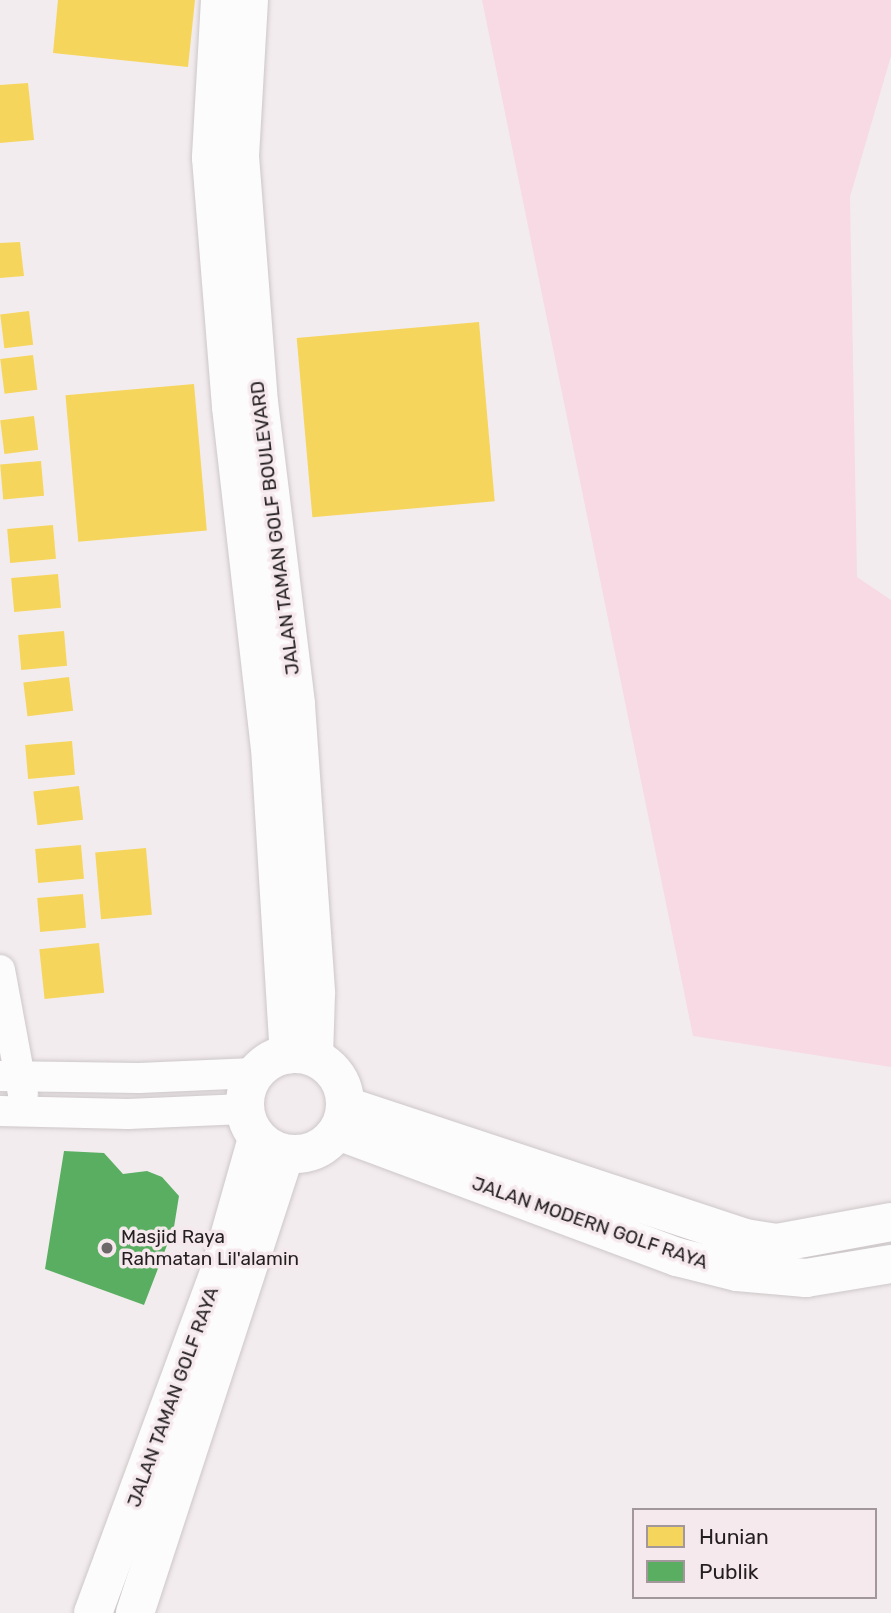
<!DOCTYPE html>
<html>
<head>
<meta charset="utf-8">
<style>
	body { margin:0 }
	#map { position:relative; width:891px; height:1613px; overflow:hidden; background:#f3ecee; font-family:Rubik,sans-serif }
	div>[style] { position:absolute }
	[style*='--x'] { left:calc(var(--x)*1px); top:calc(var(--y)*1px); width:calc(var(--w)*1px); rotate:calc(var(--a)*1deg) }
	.green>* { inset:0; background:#f7dae3 }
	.homes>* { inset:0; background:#f6d55c; transform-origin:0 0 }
	.public>* { inset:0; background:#5aae61 }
	.roads { filter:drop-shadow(0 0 2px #cdc7c9) drop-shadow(0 0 2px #cdc7c9) }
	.street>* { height:30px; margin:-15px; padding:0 15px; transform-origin:15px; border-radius:15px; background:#fdfcfc }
	.secondary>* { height:38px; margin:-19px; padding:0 19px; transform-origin:19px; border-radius:19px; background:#fdfcfc }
	.secondary>.ring { margin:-19px; padding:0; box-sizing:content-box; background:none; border:38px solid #fdfcfc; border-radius:50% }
	.dots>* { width:19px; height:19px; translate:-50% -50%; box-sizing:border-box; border:4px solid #f6e9ed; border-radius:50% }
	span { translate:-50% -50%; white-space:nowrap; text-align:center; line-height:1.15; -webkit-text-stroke:7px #f6e9ed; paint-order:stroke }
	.street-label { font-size:19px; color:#231f20 }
	.poi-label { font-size:19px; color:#231f20 }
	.left { translate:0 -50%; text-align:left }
	.legend { position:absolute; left:632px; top:1508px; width:245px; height:91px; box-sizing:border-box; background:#f6e9ed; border:2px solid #a2989b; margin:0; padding:9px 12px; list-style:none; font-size:21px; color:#231f20 }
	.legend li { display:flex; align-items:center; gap:14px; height:35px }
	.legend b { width:35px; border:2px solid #a2989b }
</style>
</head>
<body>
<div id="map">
	<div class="green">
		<i style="clip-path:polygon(482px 0,891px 0,891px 56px,850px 197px,857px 577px,891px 600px,891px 1067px,693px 1036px)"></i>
	</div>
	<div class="homes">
		<i style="clip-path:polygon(58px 0,195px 0,188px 67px,53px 53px)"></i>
		<i style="clip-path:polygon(28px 83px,34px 140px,0 143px,0 85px)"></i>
		<i style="clip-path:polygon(20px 242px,24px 276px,0 278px,0 243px)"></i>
		<i style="left:29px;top:311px;width:34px;height:29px;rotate:83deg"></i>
		<i style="left:479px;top:322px;width:180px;height:183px;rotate:85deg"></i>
		<i style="left:33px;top:355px;width:35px;height:33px;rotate:83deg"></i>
		<i style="left:194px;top:384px;width:147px;height:129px;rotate:85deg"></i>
		<i style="left:34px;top:416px;width:34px;height:34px;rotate:83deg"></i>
		<i style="left:41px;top:461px;width:35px;height:41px;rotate:85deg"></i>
		<i style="left:53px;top:525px;width:34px;height:46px;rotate:85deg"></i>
		<i style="left:58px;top:574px;width:34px;height:47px;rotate:85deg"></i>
		<i style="left:64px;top:631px;width:35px;height:46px;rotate:85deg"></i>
		<i style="left:69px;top:677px;width:34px;height:46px;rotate:83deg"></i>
		<i style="left:72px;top:741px;width:34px;height:47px;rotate:85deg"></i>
		<i style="left:79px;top:786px;width:34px;height:46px;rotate:83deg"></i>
		<i style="left:81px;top:845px;width:34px;height:46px;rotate:85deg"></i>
		<i style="left:146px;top:848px;width:67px;height:51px;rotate:85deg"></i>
		<i style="left:83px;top:894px;width:34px;height:46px;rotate:85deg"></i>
		<i style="left:99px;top:943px;width:50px;height:60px;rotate:84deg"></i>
	</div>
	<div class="public">
		<i style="clip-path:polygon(64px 1151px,104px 1153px,123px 1174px,147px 1171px,162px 1177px,179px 1196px,174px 1227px,144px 1305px,45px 1269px)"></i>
	</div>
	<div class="roads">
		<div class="street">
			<i style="--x:0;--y:970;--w:126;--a:79.5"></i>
			<i style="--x:0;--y:1076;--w:139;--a:0.8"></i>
			<i style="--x:139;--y:1078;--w:115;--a:-2.5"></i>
			<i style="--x:0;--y:1111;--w:128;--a:1.3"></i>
			<i style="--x:128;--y:1114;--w:116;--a:-2.5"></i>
		</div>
		<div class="secondary">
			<i style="--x:220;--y:0;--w:158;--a:93.3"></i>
			<i style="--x:211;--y:158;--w:250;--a:85.4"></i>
			<i style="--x:231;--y:407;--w:342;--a:83.5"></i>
			<i style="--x:270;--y:747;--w:308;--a:86.5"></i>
			<i style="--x:249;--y:0;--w:156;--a:93.3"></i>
			<i style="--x:240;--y:156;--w:247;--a:85.6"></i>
			<i style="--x:259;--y:402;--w:305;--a:83"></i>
			<i style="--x:296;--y:705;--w:289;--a:86"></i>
			<i style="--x:316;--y:993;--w:64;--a:91.8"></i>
			<i class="ring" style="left:245px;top:1054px;width:62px;height:62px"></i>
			<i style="--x:346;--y:1106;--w:420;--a:18.3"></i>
			<i style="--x:745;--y:1238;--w:32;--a:9"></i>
			<i style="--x:777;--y:1243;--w:116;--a:-10.4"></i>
			<i style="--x:338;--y:1131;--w:362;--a:20.4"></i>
			<i style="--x:677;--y:1257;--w:62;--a:14"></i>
			<i style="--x:737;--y:1272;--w:69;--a:5"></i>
			<i style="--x:806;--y:1278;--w:86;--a:-9.4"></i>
			<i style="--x:93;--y:1613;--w:367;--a:-69.7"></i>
			<i style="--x:220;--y:1269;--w:136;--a:-74.2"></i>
			<i style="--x:135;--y:1613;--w:483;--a:-71.9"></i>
		</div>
	</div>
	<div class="dots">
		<i style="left:107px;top:1248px;background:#6c6768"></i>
	</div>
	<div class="street-label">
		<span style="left:275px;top:528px;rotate:-97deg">JALAN TAMAN GOLF BOULEVARD</span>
		<span style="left:590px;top:1223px;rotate:19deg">JALAN MODERN GOLF RAYA</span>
		<span style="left:173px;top:1397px;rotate:-70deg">JALAN TAMAN GOLF RAYA</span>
	</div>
	<div class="poi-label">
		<span class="left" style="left:121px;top:1248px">Masjid Raya<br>Rahmatan Lil'alamin</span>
	</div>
	<ul class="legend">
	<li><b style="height:19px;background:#f6d55c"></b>Hunian</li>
	<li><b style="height:19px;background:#5aae61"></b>Publik</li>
	</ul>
</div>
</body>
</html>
